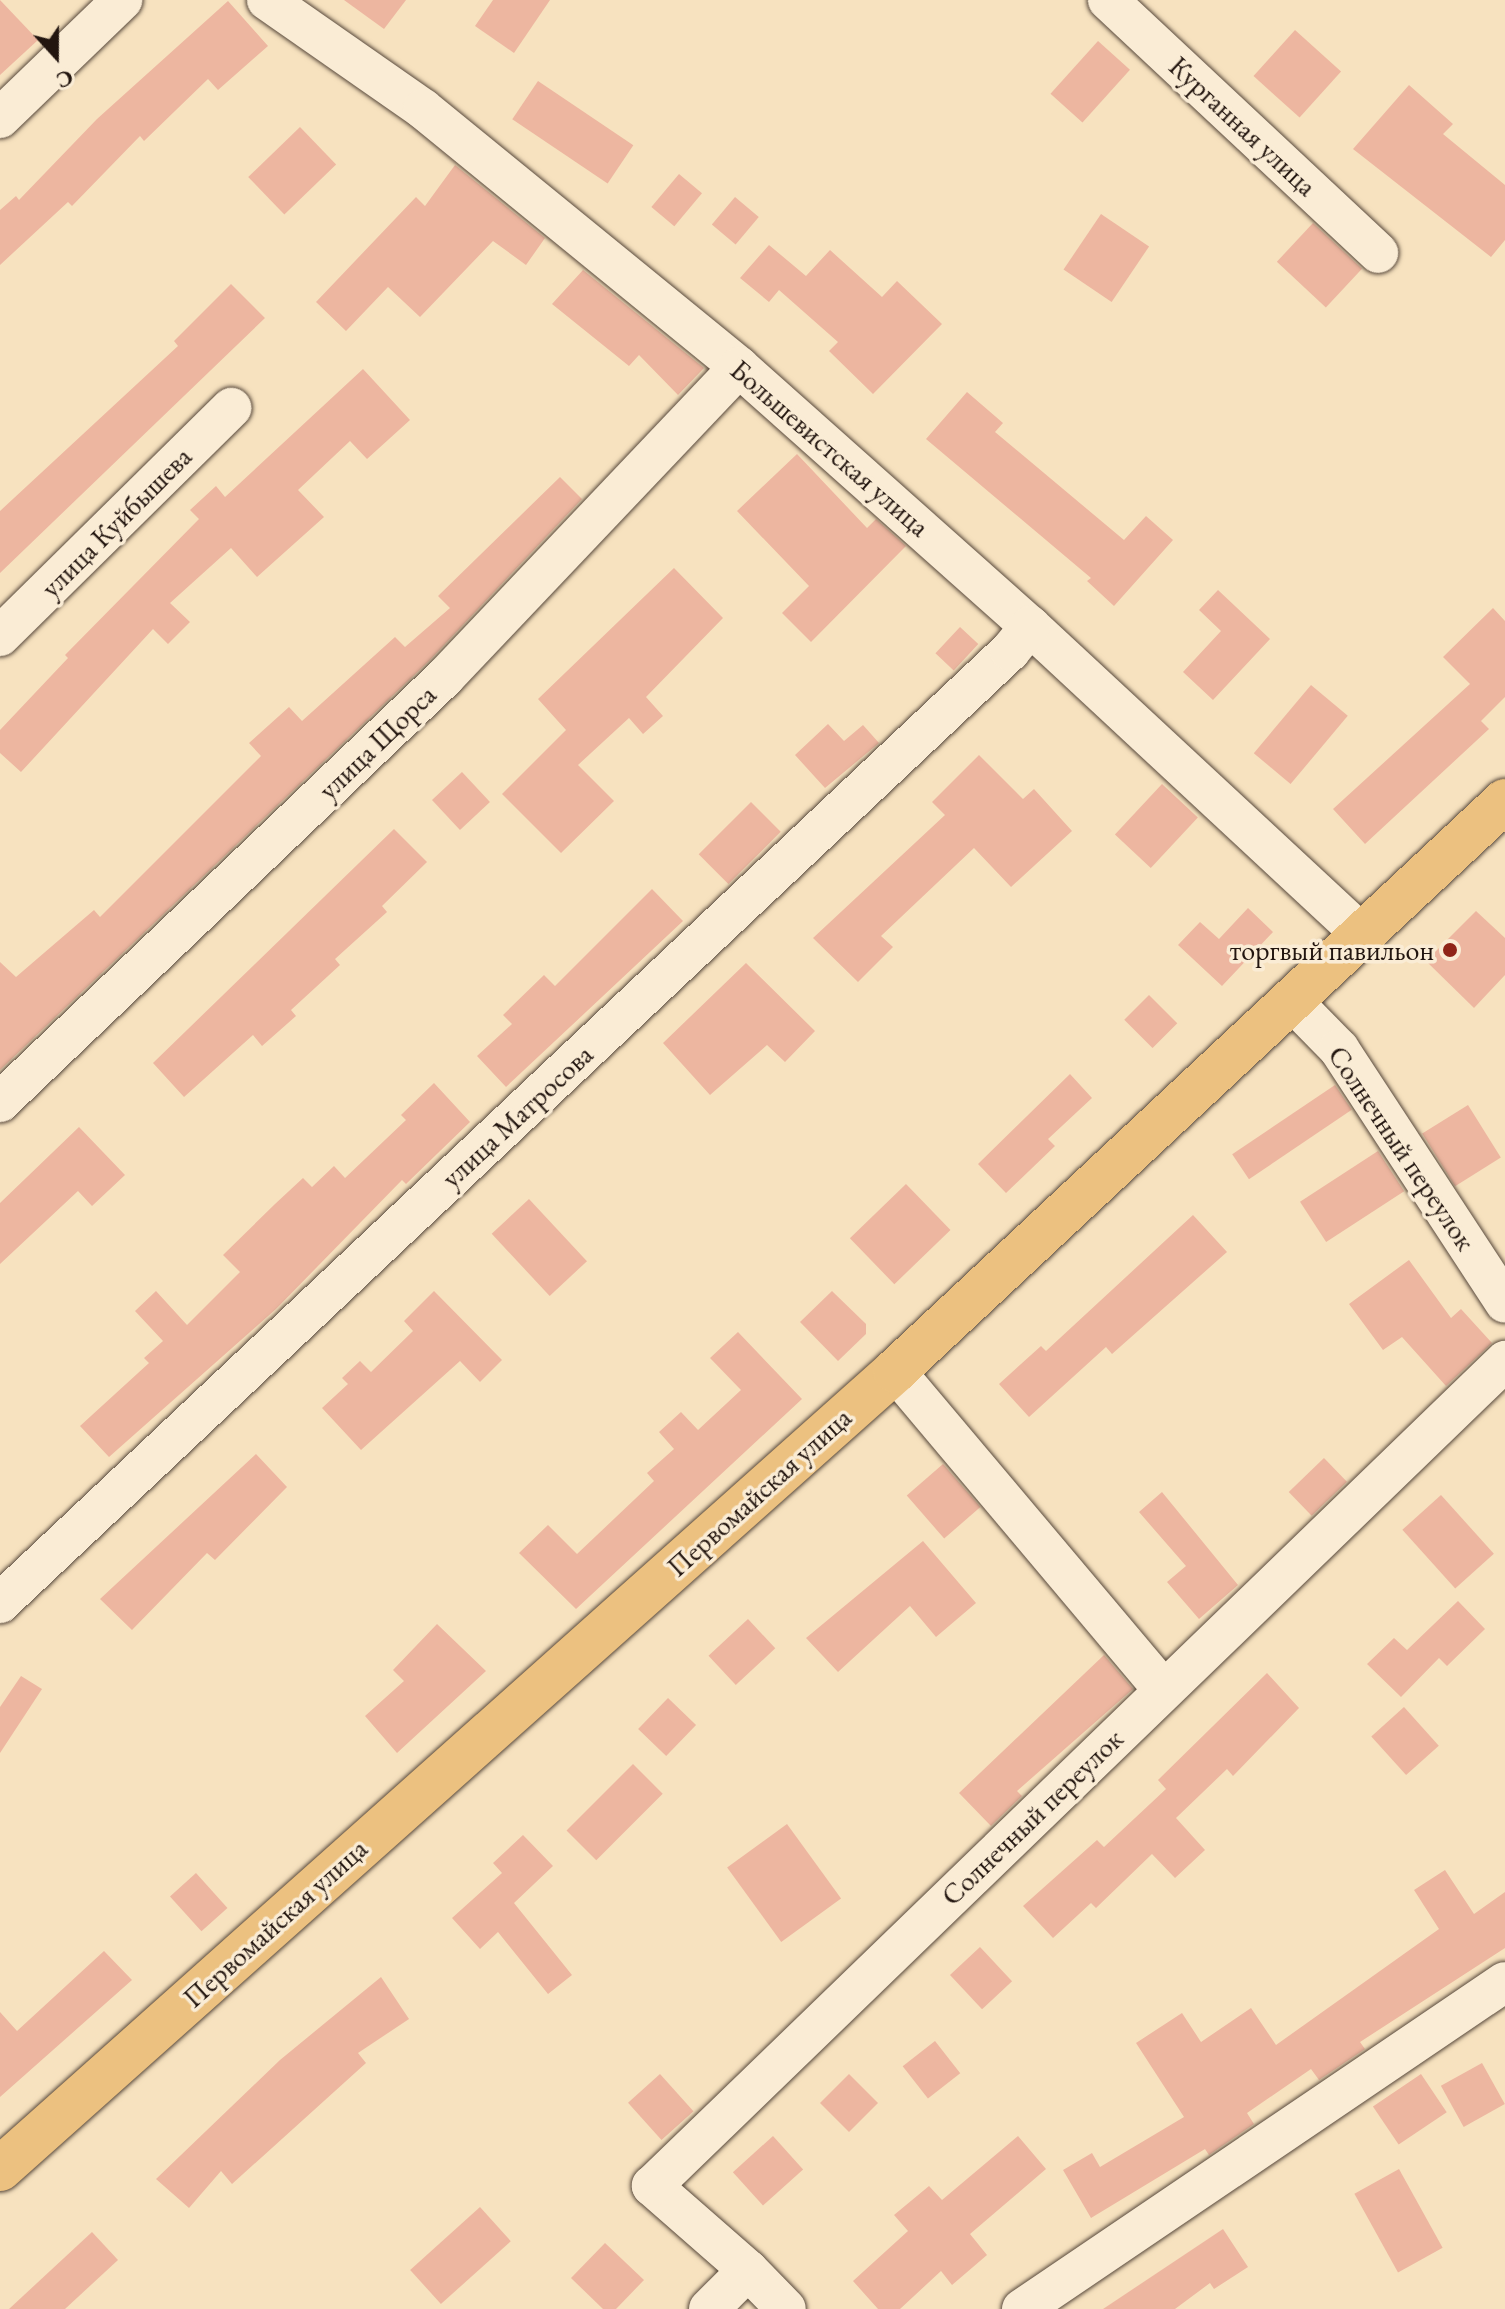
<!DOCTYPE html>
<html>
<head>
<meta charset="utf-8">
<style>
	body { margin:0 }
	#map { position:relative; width:1505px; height:2309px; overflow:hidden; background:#f7e2bf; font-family:"EB Garamond",serif }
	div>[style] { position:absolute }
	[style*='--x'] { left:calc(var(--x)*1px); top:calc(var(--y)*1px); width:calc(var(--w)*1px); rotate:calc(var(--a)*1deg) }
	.building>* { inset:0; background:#edb6a0; transform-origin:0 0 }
	.roads { filter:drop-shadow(0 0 2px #57483b) drop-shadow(0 0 2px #57483b) }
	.minor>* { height:40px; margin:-20px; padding:0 20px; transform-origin:20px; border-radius:20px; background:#faecd5 }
	.major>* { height:44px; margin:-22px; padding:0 22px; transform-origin:22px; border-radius:22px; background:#ecc180 }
	.dots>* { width:22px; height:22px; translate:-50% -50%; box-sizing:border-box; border:4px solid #faecd5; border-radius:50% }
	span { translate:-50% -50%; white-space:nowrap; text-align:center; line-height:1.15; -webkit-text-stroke:7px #faecd5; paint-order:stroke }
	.street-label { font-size:28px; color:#22150f }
	.poi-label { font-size:28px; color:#22150f }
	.right { translate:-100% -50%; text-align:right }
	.north { position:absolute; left:16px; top:16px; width:80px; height:80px; -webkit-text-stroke:6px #faecd5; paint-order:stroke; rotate:159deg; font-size:22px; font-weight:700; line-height:32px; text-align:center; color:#22150f }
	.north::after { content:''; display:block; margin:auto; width:28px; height:36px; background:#22150f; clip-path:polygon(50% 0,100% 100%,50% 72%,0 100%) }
</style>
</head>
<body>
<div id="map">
	<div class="building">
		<i style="clip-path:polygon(0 0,38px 40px,0 75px)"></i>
		<i style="clip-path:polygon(344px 0,406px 0,384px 29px)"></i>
		<i style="clip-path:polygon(493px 0,550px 0,514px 53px,475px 26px)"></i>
		<i style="clip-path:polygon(228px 1px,268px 46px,218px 90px,208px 79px,144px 141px,140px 136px,72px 206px,68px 202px,0 265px,0 210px,16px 196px,19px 200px,97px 119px)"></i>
		<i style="left:1295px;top:30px;width:62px;height:62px;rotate:42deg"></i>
		<i style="left:1098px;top:41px;width:43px;height:71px;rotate:42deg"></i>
		<i style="left:538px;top:81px;width:115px;height:46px;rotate:34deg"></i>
		<i style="clip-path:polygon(1409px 85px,1453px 124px,1443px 134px,1505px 185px,1505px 240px,1491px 257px,1353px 149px)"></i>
		<i style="left:300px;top:127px;width:52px;height:72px;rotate:46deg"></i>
		<i style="clip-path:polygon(455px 165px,545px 238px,526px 265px,493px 241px,420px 317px,388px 287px,346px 331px,316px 302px,416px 197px,425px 206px)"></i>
		<i style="left:679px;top:174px;width:30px;height:43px;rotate:40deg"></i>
		<i style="left:735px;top:197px;width:31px;height:36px;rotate:40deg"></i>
		<i style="left:1101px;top:214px;width:58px;height:67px;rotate:34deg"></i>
		<i style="left:1313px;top:223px;width:67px;height:53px;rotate:43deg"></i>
		<i style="clip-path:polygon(769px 245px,806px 276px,830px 250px,882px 297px,897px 281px,942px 324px,873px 394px,829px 351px,838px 342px,779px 290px,769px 302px,740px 278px)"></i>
		<i style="clip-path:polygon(583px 270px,704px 368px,678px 395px,639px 355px,629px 366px,552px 304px)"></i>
		<i style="clip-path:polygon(231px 284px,265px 318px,0 573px,0 511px,178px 346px,174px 341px)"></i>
		<i style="clip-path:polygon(363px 369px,410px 420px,367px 459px,350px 441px,298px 490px,324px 517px,257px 577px,231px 548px,170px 603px,190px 622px,168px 644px,153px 629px,21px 772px,0 753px,0 730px,68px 658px,65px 655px,199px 519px,190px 510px,216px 486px,225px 497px)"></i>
		<i style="clip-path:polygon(967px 392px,1003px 423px,995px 432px,1124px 540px,1146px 516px,1173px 540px,1114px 606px,1087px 581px,1091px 578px,926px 439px)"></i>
		<i style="clip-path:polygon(797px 454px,867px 528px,876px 519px,906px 546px,811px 642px,782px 613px,809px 586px,737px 511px)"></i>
		<i style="clip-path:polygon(560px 477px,582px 499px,429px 661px,0 1070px,0 962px,16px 977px,94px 910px,100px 917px,261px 756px,249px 743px,289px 707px,302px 721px,395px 637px,405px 647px,450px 608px,438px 596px)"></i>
		<i style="clip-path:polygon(674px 568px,723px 618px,646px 697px,663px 716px,643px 734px,629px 718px,578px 765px,614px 801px,561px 853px,502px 794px,566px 730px,538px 699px)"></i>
		<i style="clip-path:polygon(1218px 590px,1270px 639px,1213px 700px,1183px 672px,1221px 631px,1199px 610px)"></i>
		<i style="clip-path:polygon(1493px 608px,1505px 621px,1505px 697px,1481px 721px,1489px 729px,1365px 844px,1333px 809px,1470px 684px,1443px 657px)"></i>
		<i style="left:960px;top:627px;width:25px;height:36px;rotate:43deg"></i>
		<i style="left:1311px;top:685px;width:48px;height:89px;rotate:40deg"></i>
		<i style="clip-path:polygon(828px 724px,844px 741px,863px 725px,879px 743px,825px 788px,795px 755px)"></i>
		<i style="clip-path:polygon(979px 755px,1023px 799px,1034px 789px,1072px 831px,1011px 887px,974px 848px,881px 936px,893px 947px,858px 982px,813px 938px,945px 815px,932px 802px)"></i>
		<i style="left:462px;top:772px;width:41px;height:41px;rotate:47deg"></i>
		<i style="left:1162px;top:784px;width:49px;height:69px;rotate:43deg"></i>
		<i style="left:751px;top:802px;width:42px;height:74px;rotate:45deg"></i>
		<i style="clip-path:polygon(394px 829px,427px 862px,382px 906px,387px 912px,335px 959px,340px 965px,291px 1010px,296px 1016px,262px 1046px,253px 1035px,184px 1097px,153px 1063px)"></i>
		<i style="clip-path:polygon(652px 889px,683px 921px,506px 1087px,477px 1056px,512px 1024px,503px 1015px,544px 975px,555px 986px)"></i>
		<i style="clip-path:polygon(1248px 908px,1273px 932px,1222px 986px,1178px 945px,1200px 922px,1219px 939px)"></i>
		<i style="clip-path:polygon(1476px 911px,1505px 938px,1505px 975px,1474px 1008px,1426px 961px)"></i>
		<i style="clip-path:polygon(746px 963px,815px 1031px,785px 1062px,767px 1045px,710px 1095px,663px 1043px)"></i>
		<i style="left:1149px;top:995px;width:40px;height:35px;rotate:45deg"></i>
		<i style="clip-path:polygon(1070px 1074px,1092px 1098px,1048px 1139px,1055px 1146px,1006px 1193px,978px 1164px)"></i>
		<i style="clip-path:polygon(434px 1083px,470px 1122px,406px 1184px,402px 1180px,276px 1309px,109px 1457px,80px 1426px,149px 1363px,144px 1358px,163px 1341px,135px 1311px,156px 1291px,187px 1325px,240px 1272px,223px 1255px,275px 1204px,303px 1178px,312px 1187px,334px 1166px,345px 1178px,406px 1120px,401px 1115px)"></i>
		<i style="left:1335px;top:1085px;width:30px;height:124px;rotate:56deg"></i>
		<i style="left:1468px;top:1105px;width:62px;height:54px;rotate:58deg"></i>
		<i style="clip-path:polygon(79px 1127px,125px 1175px,92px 1206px,78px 1191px,0 1264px,0 1203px)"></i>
		<i style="left:1378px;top:1151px;width:48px;height:93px;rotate:57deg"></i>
		<i style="left:906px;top:1184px;width:64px;height:78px;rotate:46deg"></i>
		<i style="left:529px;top:1199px;width:85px;height:51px;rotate:47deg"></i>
		<i style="clip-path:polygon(1193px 1215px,1227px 1252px,1112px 1354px,1106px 1347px,1029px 1417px,999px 1384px,1041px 1346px,1046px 1351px)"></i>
		<i style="clip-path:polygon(1409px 1260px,1451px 1318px,1461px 1309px,1492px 1343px,1446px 1386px,1402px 1337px,1383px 1350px,1349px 1304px)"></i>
		<i style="clip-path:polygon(434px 1291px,502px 1360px,480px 1382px,460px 1361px,361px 1450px,322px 1408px,348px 1384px,342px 1378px,360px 1361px,371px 1372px,413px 1331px,404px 1321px)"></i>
		<i style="clip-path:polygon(832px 1291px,866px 1324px,866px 1334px,838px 1361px,800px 1322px)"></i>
		<i style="clip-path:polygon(738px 1332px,802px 1399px,576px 1609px,519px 1553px,548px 1525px,577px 1554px,654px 1481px,647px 1473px,674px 1449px,659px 1432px,681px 1412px,698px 1430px,741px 1390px,710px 1358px)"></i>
		<i style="clip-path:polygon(256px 1454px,287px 1487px,215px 1560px,207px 1553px,132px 1630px,100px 1599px)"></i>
		<i style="left:1324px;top:1458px;width:33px;height:49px;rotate:46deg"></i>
		<i style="left:943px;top:1464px;width:57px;height:48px;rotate:49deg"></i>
		<i style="clip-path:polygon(1162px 1492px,1238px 1585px,1199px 1619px,1167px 1582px,1186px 1566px,1139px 1512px)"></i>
		<i style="left:1441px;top:1495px;width:79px;height:52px;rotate:48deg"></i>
		<i style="clip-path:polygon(923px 1541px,976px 1603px,936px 1637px,910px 1606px,838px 1672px,806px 1638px)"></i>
		<i style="clip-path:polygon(1458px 1601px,1485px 1629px,1447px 1666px,1439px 1658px,1401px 1697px,1367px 1664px,1394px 1638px,1407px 1650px)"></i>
		<i style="left:748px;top:1619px;width:40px;height:54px;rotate:47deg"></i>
		<i style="clip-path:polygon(437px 1624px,486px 1671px,397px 1753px,365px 1716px,404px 1681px,393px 1670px)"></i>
		<i style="clip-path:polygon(1104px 1655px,1133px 1689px,1017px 1791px,1022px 1796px,991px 1826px,959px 1793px)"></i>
		<i style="clip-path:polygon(1267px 1673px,1299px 1708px,1233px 1776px,1227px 1769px,1176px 1818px,1205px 1850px,1175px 1878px,1152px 1854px,1096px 1908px,1091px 1903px,1053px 1938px,1023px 1906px,1097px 1840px,1104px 1847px,1166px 1789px,1158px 1780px)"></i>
		<i style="clip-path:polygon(21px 1676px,42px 1689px,0 1753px,0 1707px)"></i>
		<i style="left:668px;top:1698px;width:39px;height:43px;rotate:44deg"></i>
		<i style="left:1404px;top:1707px;width:52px;height:44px;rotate:48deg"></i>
		<i style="left:633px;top:1764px;width:42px;height:94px;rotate:45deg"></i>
		<i style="left:787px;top:1824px;width:92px;height:74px;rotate:54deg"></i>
		<i style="clip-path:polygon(523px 1835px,553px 1866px,514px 1903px,572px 1975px,548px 1994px,498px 1932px,480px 1949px,452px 1918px,502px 1873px,493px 1863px)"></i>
		<i style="clip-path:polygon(1445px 1870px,1474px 1914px,1505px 1892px,1505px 1948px,1360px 2042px,1365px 2049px,1319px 2080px,1311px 2069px,1247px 2113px,1254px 2124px,1209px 2155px,1205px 2149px,1091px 2218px,1063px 2170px,1092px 2153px,1100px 2167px,1184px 2117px,1136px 2043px,1182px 2013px,1201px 2042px,1251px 2008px,1276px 2045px,1439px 1929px,1414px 1890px)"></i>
		<i style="left:196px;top:1873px;width:47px;height:35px;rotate:48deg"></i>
		<i style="left:980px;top:1947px;width:47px;height:41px;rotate:47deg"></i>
		<i style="clip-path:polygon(104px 1951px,132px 1980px,0 2097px,0 2012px,17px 2031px)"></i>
		<i style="clip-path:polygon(381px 1977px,409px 2019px,358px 2053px,366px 2063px,232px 2184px,221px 2171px,189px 2208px,156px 2179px,280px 2060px)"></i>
		<i style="left:935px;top:2041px;width:41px;height:41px;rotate:52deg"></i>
		<i style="left:1482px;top:2063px;width:47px;height:47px;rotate:61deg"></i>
		<i style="left:660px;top:2074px;width:50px;height:43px;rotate:48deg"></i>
		<i style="left:849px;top:2074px;width:41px;height:41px;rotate:45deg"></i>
		<i style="left:1421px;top:2074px;width:46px;height:58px;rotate:56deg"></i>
		<i style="left:773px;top:2136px;width:45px;height:54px;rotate:48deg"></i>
		<i style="clip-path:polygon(1018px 2136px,1046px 2169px,970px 2234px,987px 2255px,952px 2285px,941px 2271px,900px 2309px,878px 2309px,853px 2281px,908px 2231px,894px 2215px,929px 2186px,942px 2200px)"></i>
		<i style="left:1399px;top:2169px;width:90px;height:51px;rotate:61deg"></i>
		<i style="left:480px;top:2207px;width:46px;height:94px;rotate:48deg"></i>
		<i style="clip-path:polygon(1223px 2229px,1248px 2267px,1214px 2289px,1210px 2283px,1175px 2309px,1103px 2309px)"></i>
		<i style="clip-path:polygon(92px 2232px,118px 2260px,65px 2309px,9px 2309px)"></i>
		<i style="clip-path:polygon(605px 2243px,644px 2280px,616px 2309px,603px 2309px,571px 2278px)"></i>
	</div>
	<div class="roads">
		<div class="minor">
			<i style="--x:267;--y:0;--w:190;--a:34.9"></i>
			<i style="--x:423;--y:109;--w:408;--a:39.2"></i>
			<i style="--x:739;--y:367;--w:390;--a:41.7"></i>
			<i style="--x:1030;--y:626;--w:453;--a:42.9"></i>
			<i style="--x:1108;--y:0;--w:370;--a:43.1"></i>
			<i style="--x:0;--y:118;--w:170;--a:-44"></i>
			<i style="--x:0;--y:636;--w:325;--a:-44.6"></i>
			<i style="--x:1291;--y:1000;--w:69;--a:45.6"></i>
			<i style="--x:1339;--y:1049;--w:303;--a:56.8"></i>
			<i style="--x:0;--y:1102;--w:615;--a:-43.68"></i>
			<i style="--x:445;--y:677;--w:427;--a:-46.5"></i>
			<i style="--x:895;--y:1371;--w:416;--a:49.9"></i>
			<i style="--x:0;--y:1603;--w:1388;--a:-43.31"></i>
			<i style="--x:1010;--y:651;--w:32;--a:-51"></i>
			<i style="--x:748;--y:2270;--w:128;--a:-138.8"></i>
			<i style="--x:652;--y:2186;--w:1187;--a:-44.04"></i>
			<i style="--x:709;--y:2309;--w:55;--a:-45"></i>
			<i style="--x:748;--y:2270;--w:54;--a:45.7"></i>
			<i style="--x:1022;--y:2309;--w:583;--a:-34.1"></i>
		</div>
		<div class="major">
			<i style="--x:0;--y:2169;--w:1199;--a:-41.72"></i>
			<i style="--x:895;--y:1371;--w:835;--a:-43.06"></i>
		</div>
	</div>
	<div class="dots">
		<i style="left:1450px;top:950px;background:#8f2418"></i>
	</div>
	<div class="street-label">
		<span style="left:1243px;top:126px;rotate:43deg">Курганная улица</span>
		<span style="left:830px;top:448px;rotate:41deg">Большевистская улица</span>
		<span style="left:116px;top:522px;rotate:-45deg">улица Куйбышева</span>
		<span style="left:377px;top:742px;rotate:-44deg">улица Щорса</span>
		<span style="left:517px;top:1116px;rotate:-43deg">улица Матросова</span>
		<span style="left:1402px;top:1148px;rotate:56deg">Солнечный переулок</span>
		<span style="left:759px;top:1492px;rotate:-42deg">Первомайская улица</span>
		<span style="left:1032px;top:1817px;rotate:-44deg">Солнечный переулок</span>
		<span style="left:275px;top:1923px;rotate:-42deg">Первомайская улица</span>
	</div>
	<div class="poi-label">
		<span class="right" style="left:1434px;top:950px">торгвый павильон</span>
	</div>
	<div class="north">С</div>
</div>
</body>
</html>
